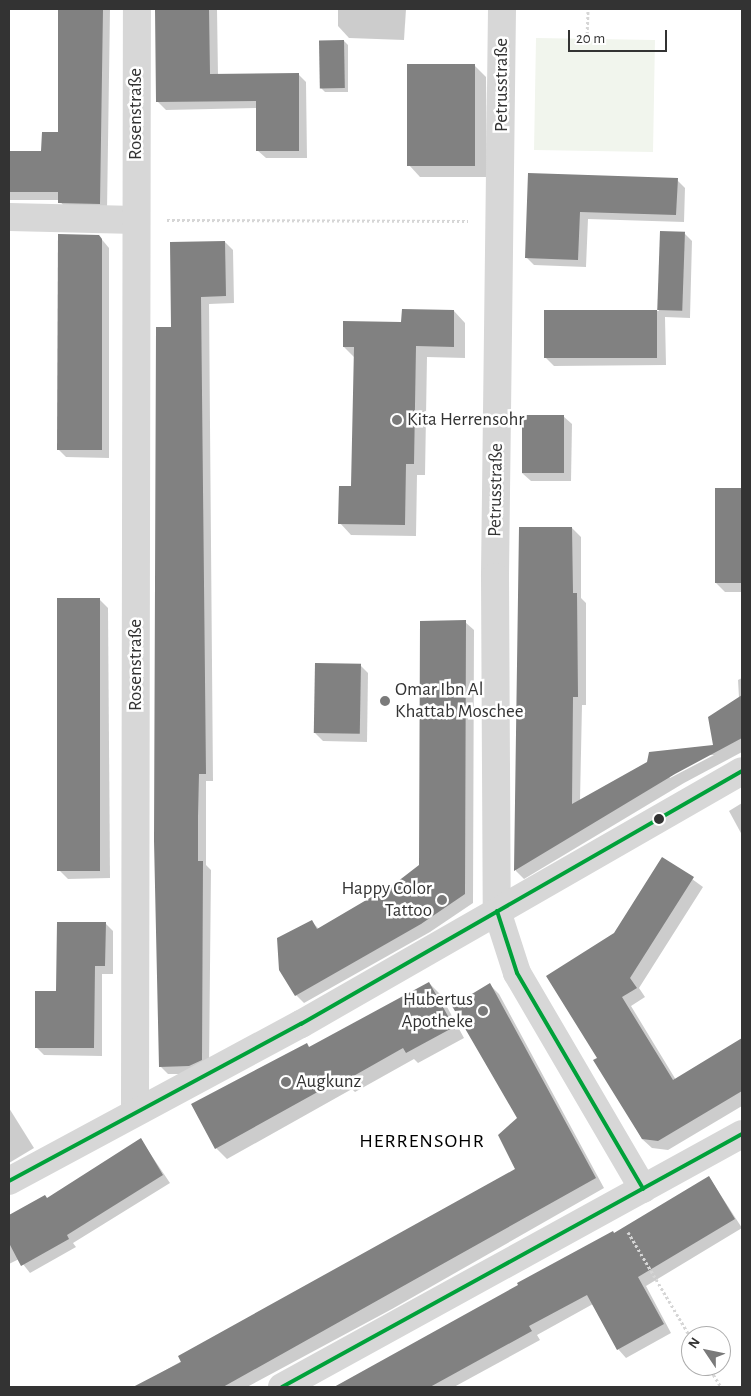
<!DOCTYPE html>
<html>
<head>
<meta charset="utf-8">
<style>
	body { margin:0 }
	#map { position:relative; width:751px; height:1396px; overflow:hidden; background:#fff; font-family:"Alegreya Sans",sans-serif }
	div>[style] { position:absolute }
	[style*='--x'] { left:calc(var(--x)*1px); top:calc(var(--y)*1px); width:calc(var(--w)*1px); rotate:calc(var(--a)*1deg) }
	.green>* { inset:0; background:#f1f5ed; transform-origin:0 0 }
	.shadow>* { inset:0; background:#0003 }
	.building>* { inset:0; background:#818181; transform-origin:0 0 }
	.path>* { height:3px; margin-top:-1.5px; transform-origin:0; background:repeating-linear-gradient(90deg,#d6d6d6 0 2.5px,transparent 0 5px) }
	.street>* { height:28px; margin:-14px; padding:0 14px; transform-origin:14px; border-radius:14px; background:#d7d7d7 }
	.bus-1>* { height:4px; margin:-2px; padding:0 2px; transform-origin:2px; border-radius:2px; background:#00a13a }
	.dots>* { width:14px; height:14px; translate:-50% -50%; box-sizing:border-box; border:2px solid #fff; border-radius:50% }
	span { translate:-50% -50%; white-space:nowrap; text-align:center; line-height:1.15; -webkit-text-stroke:5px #fff; paint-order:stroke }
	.street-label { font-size:19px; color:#333 }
	.poi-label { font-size:19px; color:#333 }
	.left { translate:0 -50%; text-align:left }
	.right { translate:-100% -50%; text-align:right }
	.neighbourhood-label { font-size:20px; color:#000; letter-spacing:1px }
	.frame { position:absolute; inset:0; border:10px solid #333; pointer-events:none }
	.north { position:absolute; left:681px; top:1326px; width:50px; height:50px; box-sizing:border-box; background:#fff; border:1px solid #adadad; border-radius:50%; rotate:304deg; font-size:14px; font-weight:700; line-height:20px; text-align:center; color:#333 }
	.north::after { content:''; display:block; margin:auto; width:18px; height:22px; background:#7a7a7a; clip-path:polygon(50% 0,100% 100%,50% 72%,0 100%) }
	.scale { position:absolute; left:568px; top:30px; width:99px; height:22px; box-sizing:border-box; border:2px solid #333; border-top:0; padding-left:6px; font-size:15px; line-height:18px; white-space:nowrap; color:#333; -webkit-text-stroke:4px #fff; paint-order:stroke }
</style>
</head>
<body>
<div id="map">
	<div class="green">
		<i style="left:536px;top:38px;width:119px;height:112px;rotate:1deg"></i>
	</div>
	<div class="shadow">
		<i style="clip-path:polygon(59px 9px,110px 9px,107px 211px,67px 210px,59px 200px,9px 200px,9px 152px,42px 153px,59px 134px)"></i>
		<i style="clip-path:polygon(156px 9px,217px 9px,218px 75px,298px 74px,306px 82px,307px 158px,266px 158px,257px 150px,257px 108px,166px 110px,158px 102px)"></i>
		<i style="clip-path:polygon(338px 9px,406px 9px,404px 40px,349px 38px,338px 26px)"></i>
		<i style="clip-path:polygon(344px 41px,348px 45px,348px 92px,325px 92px,321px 88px)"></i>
		<i style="clip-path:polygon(474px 65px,486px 77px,487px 177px,420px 177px,409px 165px)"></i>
		<i style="clip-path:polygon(529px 174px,677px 180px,685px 188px,684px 222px,588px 219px,586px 267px,534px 265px,526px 257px)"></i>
		<i style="clip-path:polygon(661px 232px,684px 233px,692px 241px,690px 318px,665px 317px,666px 365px,554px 366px,546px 358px,545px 311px,659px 311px)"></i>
		<i style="clip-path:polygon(99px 236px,109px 248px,109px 458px,66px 457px,58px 449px)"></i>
		<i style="clip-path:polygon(225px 242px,233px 250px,234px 303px,209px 304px,213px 781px,206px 781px,206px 865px,211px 870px,209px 1067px,197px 1074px,168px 1074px,160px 1066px,172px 328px)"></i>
		<i style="clip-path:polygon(454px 311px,465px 323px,465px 358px,427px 357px,425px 475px,417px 475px,416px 536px,351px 535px,340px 523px,352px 487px,355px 358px,344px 347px,402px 323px)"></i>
		<i style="clip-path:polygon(563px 416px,572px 424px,571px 481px,531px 481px,522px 473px)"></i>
		<i style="clip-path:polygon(716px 490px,742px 490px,742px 592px,725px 592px,716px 583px)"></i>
		<i style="clip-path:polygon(evenodd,521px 528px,572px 528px,581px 537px,581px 598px,586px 603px,586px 705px,582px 705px,580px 801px,714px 747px,739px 698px,738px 680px,742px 678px,742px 752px,684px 783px,524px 879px,516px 871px,521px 528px,709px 755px,714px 755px,670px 778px,669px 776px,709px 755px)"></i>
		<i style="clip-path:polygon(100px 600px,108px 608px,110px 878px,68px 879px,60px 871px)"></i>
		<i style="clip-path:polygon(465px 622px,474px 630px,473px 903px,430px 932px,304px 1003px,296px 995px,312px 922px,319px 929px,398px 883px,420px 866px)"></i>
		<i style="clip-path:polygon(360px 665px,368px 673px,367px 742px,323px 741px,315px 733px)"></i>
		<i style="clip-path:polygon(742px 803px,742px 835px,729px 811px)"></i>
		<i style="clip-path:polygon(663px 858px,703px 887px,639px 988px,645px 997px,631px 1006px,676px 1080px,742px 1040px,742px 1106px,668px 1150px,652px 1148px,642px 1139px,598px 1058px,615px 934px)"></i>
		<i style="clip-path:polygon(105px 923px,113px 931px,113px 974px,102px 974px,102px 1056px,44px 1055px,36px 1047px,58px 992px)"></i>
		<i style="clip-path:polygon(429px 983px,440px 994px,464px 1038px,418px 1063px,414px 1059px,355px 1092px,352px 1089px,227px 1159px,216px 1148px,192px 1105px,310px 1048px)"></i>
		<i style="clip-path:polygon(490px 985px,499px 994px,604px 1188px,392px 1309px,247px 1387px,136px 1387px,517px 1170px,519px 1118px)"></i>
		<i style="clip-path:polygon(9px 1108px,34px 1148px,9px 1163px)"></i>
		<i style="clip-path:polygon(141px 1140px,170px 1183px,73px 1243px,76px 1247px,30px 1273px,19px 1259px,9px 1264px,9px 1216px,45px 1197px,48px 1199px)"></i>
		<i style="clip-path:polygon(709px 1177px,742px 1228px,646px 1286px,671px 1333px,626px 1358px,618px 1349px,593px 1304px,537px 1335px,540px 1340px,454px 1387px,335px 1387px,615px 1234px)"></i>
	</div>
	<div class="building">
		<i style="clip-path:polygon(58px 9px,103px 9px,100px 204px,58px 203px,58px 192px,9px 192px,9px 151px,41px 151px,42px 132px,58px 132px)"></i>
		<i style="clip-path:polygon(155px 9px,209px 9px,210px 74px,299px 73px,299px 151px,256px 151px,256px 101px,156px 102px)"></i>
		<i style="left:344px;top:40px;width:48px;height:25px;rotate:89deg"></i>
		<i style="left:407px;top:64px;width:68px;height:102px"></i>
		<i style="clip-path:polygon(528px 173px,678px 178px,676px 215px,580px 212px,578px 260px,525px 258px)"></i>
		<i style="left:660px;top:231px;width:25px;height:79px;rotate:2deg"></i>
		<i style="clip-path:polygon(58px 234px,99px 235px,102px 239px,102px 450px,57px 450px)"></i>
		<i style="clip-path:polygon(225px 241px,226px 296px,201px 297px,206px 774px,199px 774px,198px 817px,198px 861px,203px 861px,202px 1060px,189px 1066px,159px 1067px,154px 841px,156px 327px,171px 327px,170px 242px)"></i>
		<i style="clip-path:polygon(402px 309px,454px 310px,454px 347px,416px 346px,414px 464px,406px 464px,405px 525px,338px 524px,339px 486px,351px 486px,354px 347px,343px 347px,343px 321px,401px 322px)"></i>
		<i style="left:544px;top:310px;width:113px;height:48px"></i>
		<i style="left:522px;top:415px;width:42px;height:58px"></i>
		<i style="left:742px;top:488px;width:95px;height:27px;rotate:90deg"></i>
		<i style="clip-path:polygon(519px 527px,572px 527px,573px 593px,577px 593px,578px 697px,573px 697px,572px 804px,647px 762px,649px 752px,713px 745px,708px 717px,742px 695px,742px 738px,675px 774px,514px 871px)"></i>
		<i style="left:100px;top:598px;width:273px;height:43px;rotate:90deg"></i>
		<i style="clip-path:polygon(466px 620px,465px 894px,421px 924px,295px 996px,279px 970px,277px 938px,312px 920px,317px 929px,397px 882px,419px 865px,420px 621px)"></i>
		<i style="left:315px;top:663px;width:46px;height:70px;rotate:1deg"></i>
		<i style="clip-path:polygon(662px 857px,694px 877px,630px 978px,637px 988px,622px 997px,673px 1080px,742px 1038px,742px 1091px,658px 1141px,642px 1139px,593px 1060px,597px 1058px,546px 976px,614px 933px)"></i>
		<i style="clip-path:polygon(57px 922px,106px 922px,105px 966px,95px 966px,94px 1048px,35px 1048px,35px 991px,56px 991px)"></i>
		<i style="clip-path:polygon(429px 982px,454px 1027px,406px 1053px,403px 1048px,343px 1082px,341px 1079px,215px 1149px,191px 1104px,307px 1043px,309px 1047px)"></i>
		<i style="clip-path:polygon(490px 983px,596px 1178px,223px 1387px,133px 1387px,181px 1362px,178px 1356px,515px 1169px,498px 1135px,517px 1118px,452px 1006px)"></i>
		<i style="clip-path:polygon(141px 1138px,163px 1175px,67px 1235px,69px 1239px,21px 1266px,9px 1243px,9px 1215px,45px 1195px,47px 1198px)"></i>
		<i style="clip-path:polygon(709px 1176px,735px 1219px,638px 1277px,664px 1324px,617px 1350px,587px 1295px,529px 1326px,532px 1331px,430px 1387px,334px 1387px,518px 1285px,517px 1283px,613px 1231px,614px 1233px)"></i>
	</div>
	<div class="path">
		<i style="--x:587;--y:39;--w:30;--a:-88"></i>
		<i style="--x:167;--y:220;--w:301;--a:0.2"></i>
		<i style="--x:628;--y:1232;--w:123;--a:59.3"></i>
		<i style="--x:708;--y:1366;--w:25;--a:58"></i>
	</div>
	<div class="street">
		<i style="--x:502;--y:9;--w:568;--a:90.71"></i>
		<i style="--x:495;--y:577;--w:334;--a:89.7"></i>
		<i style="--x:497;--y:911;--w:65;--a:72.1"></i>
		<i style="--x:517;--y:973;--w:250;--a:59.7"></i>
		<i style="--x:9;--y:217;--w:127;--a:1.4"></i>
		<i style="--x:135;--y:1110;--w:1101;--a:-89.9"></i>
		<i style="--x:9;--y:1181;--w:332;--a:-28.3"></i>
		<i style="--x:301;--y:1024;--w:508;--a:-29.84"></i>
		<i style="--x:282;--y:1387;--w:525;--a:-28.81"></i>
	</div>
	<div class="bus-1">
		<i style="--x:497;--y:911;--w:65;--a:72.1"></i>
		<i style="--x:517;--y:973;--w:250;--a:59.7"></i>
		<i style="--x:9;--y:1181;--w:332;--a:-28.3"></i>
		<i style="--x:301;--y:1024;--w:508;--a:-29.84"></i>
		<i style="--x:282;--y:1387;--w:525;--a:-28.81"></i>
	</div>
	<div class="dots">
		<i style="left:397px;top:420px;background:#7a7a7a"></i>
		<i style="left:385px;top:701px;background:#7a7a7a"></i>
		<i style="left:659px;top:819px;background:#333"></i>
		<i style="left:442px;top:900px;background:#7a7a7a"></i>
		<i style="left:483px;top:1011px;background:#7a7a7a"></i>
		<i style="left:286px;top:1082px;background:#7a7a7a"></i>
	</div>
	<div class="street-label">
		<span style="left:502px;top:85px;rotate:-90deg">Petrusstraße</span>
		<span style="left:136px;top:114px;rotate:-90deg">Rosenstraße</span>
		<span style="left:496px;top:490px;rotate:-89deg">Petrusstraße</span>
		<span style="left:136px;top:665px;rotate:-90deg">Rosenstraße</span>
	</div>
	<div class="poi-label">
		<span class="left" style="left:407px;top:420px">Kita Herrensohr</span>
		<span class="left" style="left:395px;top:701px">Omar Ibn Al<br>Khattab Moschee</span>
		<span class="right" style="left:432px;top:900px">Happy Color<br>Tattoo</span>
		<span class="right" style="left:473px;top:1011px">Hubertus<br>Apotheke</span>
		<span class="left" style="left:296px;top:1082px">Augkunz</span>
	</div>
	<div class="neighbourhood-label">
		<span style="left:422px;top:1141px">HERRENSOHR</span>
	</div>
	<div class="frame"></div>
	<div class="north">N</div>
	<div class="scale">20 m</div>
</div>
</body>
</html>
